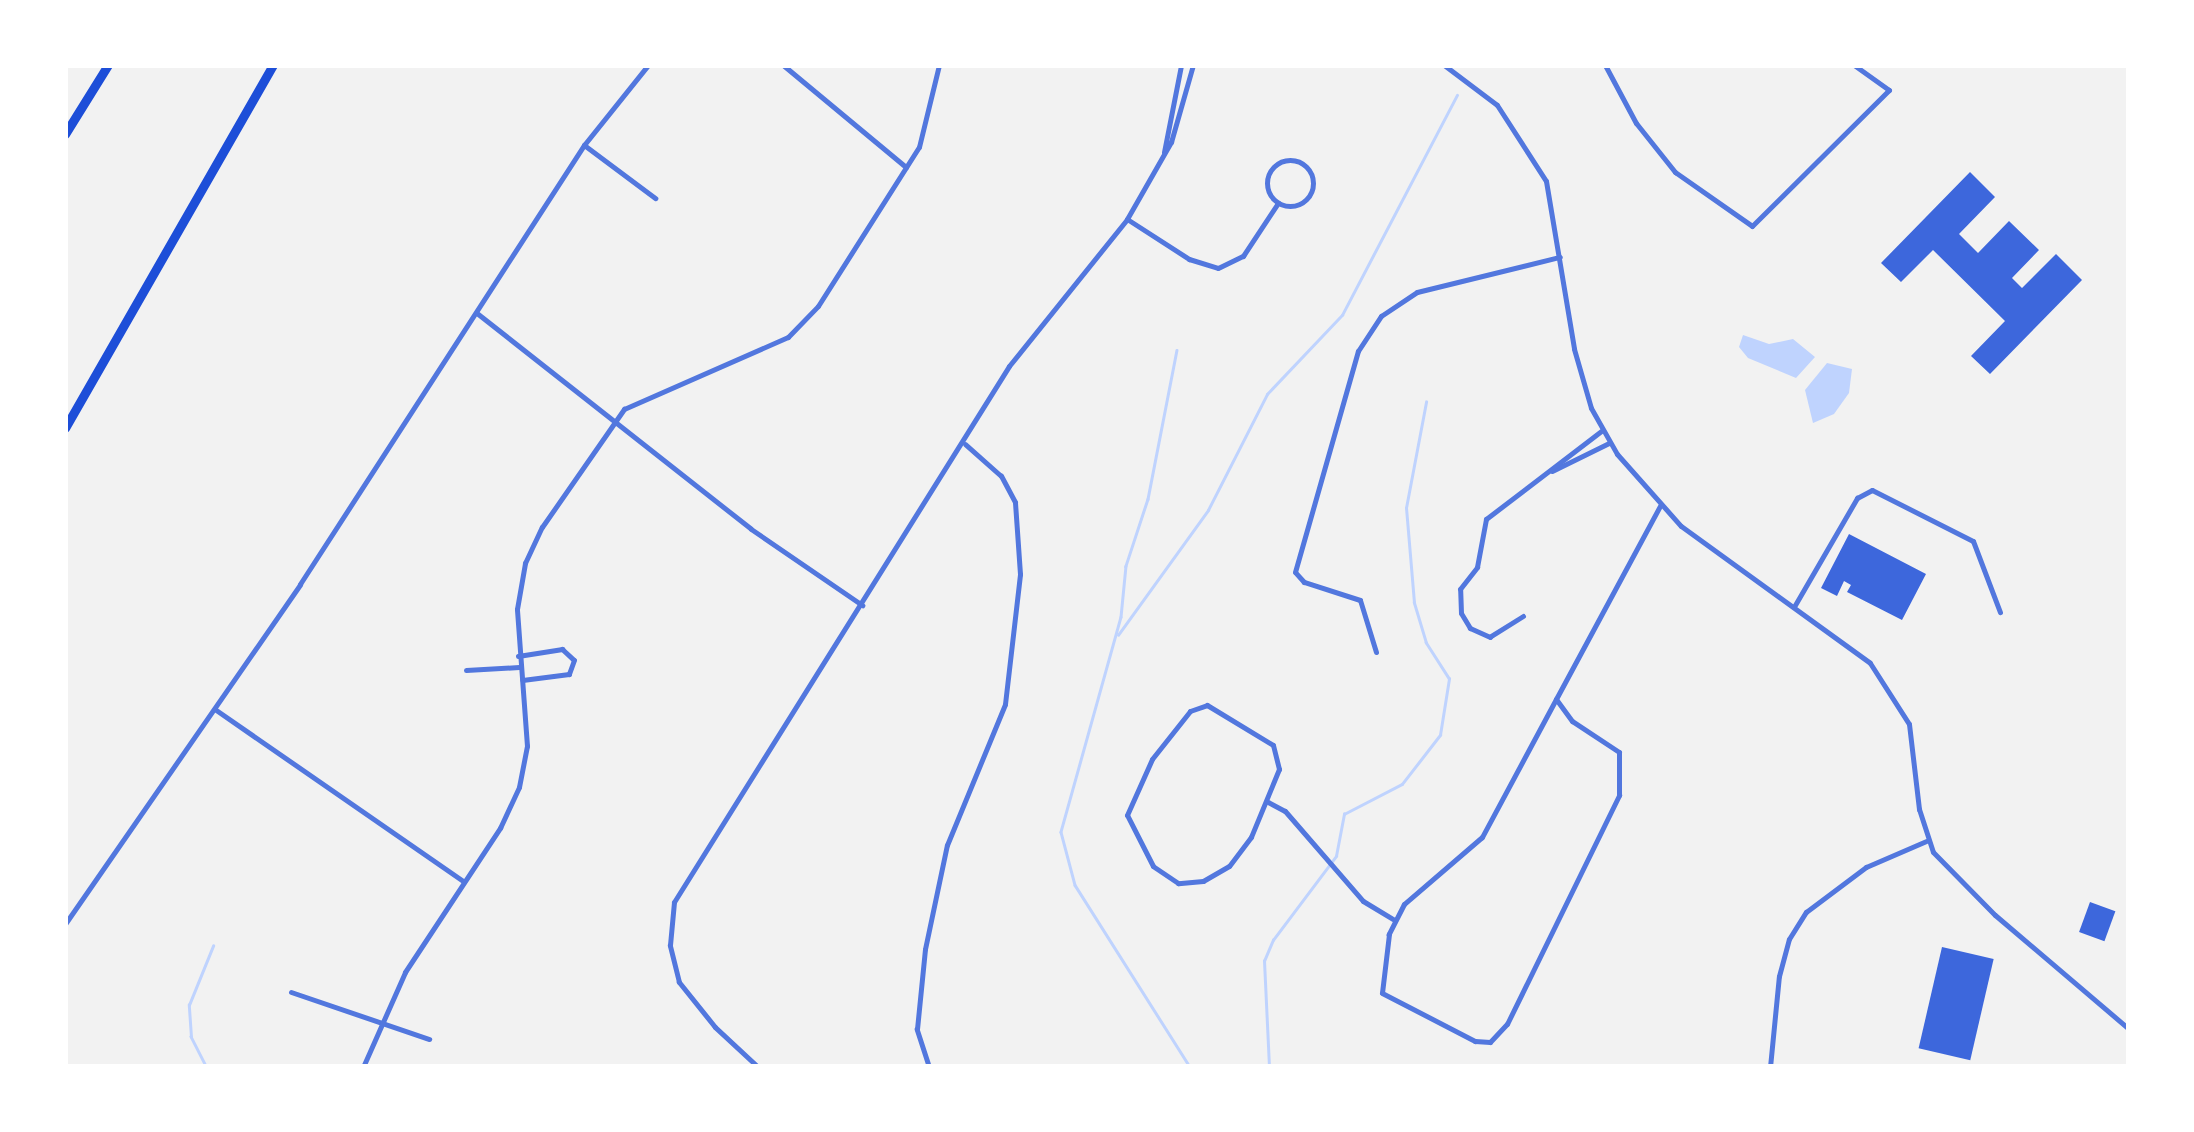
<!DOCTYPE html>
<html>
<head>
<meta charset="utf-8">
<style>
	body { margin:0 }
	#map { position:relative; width:2194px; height:1132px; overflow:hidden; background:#f2f2f2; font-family:"Open Sans",sans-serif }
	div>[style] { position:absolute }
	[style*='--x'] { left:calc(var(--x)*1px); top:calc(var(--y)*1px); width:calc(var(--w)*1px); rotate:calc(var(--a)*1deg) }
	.water>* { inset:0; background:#bfd3fe }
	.stream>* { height:2.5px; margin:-1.25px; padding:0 1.25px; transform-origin:1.25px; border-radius:1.25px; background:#bfd3fe }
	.building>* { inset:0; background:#3d67dc; transform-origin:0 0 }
	.minor>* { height:5px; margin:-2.5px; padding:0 2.5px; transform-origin:2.5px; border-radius:2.5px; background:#5277de }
	.minor>.ring { margin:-2.5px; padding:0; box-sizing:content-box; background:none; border:5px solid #5277de; border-radius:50% }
	.tertiary>* { height:5px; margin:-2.5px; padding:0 2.5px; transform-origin:2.5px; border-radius:2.5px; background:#5277de }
	.motorway>* { height:9px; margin:-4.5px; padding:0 4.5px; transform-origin:4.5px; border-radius:4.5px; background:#1d4ed8 }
	span { translate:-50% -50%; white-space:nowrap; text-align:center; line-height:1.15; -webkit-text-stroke:8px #fff; paint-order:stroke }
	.frame { position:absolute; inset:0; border:68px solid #fff; pointer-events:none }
</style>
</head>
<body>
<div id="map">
	<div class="water">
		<i style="clip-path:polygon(1743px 335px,1769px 344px,1793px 339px,1815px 357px,1796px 378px,1748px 358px,1739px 347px)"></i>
		<i style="clip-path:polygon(1827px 363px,1852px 369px,1849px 393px,1834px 414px,1813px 423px,1805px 390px)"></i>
	</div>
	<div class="stream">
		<i style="--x:1177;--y:350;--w:152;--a:101"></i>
		<i style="--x:1148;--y:499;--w:71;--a:108.2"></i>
		<i style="--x:1126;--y:566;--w:51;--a:95.6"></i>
		<i style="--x:1121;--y:617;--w:223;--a:105.6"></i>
		<i style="--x:1061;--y:832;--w:55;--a:75.2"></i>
		<i style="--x:1075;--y:885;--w:215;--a:57.7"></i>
		<i style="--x:1118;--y:635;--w:154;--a:-54.2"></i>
		<i style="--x:1208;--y:510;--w:130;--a:-63"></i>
		<i style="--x:1267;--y:394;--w:109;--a:-46.5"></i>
		<i style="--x:1342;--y:315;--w:248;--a:-62.4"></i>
		<i style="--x:206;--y:1067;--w:34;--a:-117"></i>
		<i style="--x:191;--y:1037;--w:32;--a:-94"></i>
		<i style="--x:189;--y:1005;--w:64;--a:-67.9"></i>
		<i style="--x:1269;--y:1067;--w:106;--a:-92.7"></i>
		<i style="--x:1264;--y:961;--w:23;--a:-67"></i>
		<i style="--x:1273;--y:940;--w:105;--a:-53.1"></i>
		<i style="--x:1336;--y:856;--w:43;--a:-79.2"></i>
		<i style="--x:1344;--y:814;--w:65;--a:-27.3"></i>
		<i style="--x:1402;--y:784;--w:62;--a:-52.2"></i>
		<i style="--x:1440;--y:735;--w:57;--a:-80.9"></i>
		<i style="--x:1449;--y:679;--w:43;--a:-122.6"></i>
		<i style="--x:1426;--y:643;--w:42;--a:-106.7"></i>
		<i style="--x:1414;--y:603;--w:95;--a:-94.8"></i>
		<i style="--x:1406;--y:508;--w:108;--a:-79.3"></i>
	</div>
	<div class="building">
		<i style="clip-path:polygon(1970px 172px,1995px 197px,1959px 234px,1978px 253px,2009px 221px,2039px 250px,2012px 278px,2022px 288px,2056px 254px,2082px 280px,1990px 374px,1971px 356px,2005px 321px,1933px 250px,1901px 282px,1881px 263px)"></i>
		<i style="clip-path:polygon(1849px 534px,1926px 574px,1902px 620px,1847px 592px,1851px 585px,1844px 581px,1837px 596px,1821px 588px)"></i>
		<i style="left:2090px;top:902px;width:27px;height:32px;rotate:20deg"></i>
		<i style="left:1942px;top:947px;width:53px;height:104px;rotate:13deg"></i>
	</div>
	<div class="minor">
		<i style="--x:783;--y:65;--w:160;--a:39.7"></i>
		<i style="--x:1605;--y:65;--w:66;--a:61.9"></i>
		<i style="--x:1636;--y:123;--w:63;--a:51.5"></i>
		<i style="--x:1675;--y:172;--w:94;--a:35"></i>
		<i style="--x:1752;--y:226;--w:193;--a:-44.8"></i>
		<i style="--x:1889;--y:90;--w:43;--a:-144.5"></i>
		<i style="--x:584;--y:145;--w:89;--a:36.7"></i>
		<i style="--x:1164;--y:152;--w:89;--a:-78.9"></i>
		<i class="ring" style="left:1267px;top:160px;width:41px;height:41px"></i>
		<i style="--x:1127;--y:219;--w:74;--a:32.8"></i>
		<i style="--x:1189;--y:259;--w:30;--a:17"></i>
		<i style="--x:1218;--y:268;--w:28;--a:-26"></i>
		<i style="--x:1243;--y:256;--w:64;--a:-56.6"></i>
		<i style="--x:478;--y:314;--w:347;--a:38.2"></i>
		<i style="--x:751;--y:529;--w:135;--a:34.4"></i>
		<i style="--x:1552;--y:471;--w:64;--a:-26.2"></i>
		<i style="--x:1795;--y:605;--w:124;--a:-59.9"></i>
		<i style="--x:1857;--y:498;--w:17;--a:-28"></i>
		<i style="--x:1872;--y:490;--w:113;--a:26.8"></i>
		<i style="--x:1973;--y:541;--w:76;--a:69.2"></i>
		<i style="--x:1523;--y:616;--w:39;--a:148"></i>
		<i style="--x:1490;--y:637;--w:22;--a:-156"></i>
		<i style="--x:1470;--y:628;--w:17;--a:-121"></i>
		<i style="--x:1461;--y:613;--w:24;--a:-92"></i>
		<i style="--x:1460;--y:589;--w:28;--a:-52"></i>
		<i style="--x:1477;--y:567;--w:49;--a:-79.4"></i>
		<i style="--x:1486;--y:519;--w:145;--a:-37.4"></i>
		<i style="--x:1376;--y:652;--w:54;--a:-107.1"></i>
		<i style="--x:1360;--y:600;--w:59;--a:-162.2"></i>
		<i style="--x:1304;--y:582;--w:13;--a:-132"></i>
		<i style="--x:1295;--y:572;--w:230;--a:-74.1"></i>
		<i style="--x:1358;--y:351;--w:42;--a:-56.7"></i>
		<i style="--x:1381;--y:316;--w:43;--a:-33.7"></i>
		<i style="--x:1417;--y:292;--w:147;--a:-13.8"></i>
		<i style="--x:518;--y:656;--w:45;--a:-9"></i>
		<i style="--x:562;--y:649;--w:16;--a:43"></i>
		<i style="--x:574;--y:660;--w:15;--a:110"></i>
		<i style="--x:569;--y:674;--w:47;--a:172.7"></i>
		<i style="--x:466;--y:670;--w:53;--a:-3.2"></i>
		<i style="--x:1556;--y:699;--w:157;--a:118.2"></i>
		<i style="--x:1482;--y:837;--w:103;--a:139.3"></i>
		<i style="--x:1404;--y:904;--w:34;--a:117"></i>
		<i style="--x:1389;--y:934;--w:59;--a:96.8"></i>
		<i style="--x:1382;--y:993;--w:105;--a:27.3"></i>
		<i style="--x:1475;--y:1041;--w:15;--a:4"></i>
		<i style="--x:1490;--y:1042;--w:25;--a:-47"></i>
		<i style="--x:1507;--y:1024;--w:255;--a:-63.9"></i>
		<i style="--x:1619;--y:795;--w:43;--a:-90"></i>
		<i style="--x:1619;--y:752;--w:56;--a:-146.6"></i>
		<i style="--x:1572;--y:721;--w:27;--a:-126"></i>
		<i style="--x:1556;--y:699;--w:219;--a:-61.7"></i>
		<i style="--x:1207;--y:705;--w:77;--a:31.2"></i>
		<i style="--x:1273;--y:745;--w:25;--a:76"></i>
		<i style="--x:1279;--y:769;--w:74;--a:112.4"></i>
		<i style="--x:1251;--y:837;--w:36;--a:127"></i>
		<i style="--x:1229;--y:866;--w:30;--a:150"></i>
		<i style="--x:1203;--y:881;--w:25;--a:175"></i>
		<i style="--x:1178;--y:883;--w:30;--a:-146"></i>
		<i style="--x:1153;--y:866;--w:57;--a:-117"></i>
		<i style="--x:1127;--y:815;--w:61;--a:-65.9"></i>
		<i style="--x:1152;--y:759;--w:61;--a:-51.6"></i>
		<i style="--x:1190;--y:711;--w:18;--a:-19"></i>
		<i style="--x:216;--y:710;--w:300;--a:34.7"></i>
		<i style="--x:1268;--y:802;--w:19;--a:28"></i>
		<i style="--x:1285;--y:811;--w:119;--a:49.1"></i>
		<i style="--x:1363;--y:901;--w:35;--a:31"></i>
		<i style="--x:291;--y:992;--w:146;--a:18.8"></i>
		<i style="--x:363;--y:1067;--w:104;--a:-66.1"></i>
		<i style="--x:405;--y:972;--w:173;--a:-56.6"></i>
		<i style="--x:500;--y:828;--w:45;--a:-65.1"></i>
		<i style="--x:519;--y:787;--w:42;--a:-79"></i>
		<i style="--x:527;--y:746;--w:137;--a:-94.2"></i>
		<i style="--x:517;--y:609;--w:47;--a:-80.1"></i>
		<i style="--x:525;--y:563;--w:40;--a:-65"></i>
		<i style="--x:542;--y:527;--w:144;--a:-55.2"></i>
		<i style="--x:624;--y:409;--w:179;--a:-23.7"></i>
		<i style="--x:788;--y:337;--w:43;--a:-45.9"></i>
		<i style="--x:818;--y:306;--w:188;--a:-57.6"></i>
		<i style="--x:919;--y:147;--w:84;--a:-76.3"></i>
		<i style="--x:758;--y:1067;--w:59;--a:-137.1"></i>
		<i style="--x:715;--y:1027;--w:58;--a:-128.7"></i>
		<i style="--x:679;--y:982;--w:38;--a:-104"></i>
		<i style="--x:670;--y:945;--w:43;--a:-84.7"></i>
		<i style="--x:674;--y:902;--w:632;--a:-57.99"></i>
		<i style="--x:1009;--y:366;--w:189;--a:-51.2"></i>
		<i style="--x:1127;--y:219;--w:89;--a:-60.3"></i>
		<i style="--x:1171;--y:142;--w:80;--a:-74.1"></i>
		<i style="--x:929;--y:1067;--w:40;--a:-108"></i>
		<i style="--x:917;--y:1029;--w:80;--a:-84.3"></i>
		<i style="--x:925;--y:949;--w:106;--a:-78.1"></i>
		<i style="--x:947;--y:845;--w:152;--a:-67.6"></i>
		<i style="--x:1005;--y:704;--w:131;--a:-83.4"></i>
		<i style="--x:1020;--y:574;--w:72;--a:-94"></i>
		<i style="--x:1015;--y:502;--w:30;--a:-118"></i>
		<i style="--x:1001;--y:476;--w:48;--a:-138.4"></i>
		<i style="--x:1770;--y:1067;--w:91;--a:-84.4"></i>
		<i style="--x:1779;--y:976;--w:38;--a:-75"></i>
		<i style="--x:1789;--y:939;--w:32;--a:-58"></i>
		<i style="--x:1806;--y:912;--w:75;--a:-36.9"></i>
		<i style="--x:1866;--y:867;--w:65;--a:-23.4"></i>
	</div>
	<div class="tertiary">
		<i style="--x:1444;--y:65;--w:66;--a:37"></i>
		<i style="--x:1497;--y:105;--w:90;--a:57.2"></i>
		<i style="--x:1546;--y:181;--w:170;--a:80.5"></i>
		<i style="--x:1574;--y:349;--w:61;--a:73.9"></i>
		<i style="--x:1591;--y:408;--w:53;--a:60.5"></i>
		<i style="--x:1617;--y:454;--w:96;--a:48.4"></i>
		<i style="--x:1681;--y:526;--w:233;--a:35.9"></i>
		<i style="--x:1870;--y:663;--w:72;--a:57.4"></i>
		<i style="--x:1909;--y:724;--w:86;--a:83.3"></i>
		<i style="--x:1919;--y:809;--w:45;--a:72"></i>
		<i style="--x:1933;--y:852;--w:88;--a:45.5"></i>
		<i style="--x:1995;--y:915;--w:176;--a:40.4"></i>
		<i style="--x:65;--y:924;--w:413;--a:-55.3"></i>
		<i style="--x:300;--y:584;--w:523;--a:-57.1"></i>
		<i style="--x:584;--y:145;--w:102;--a:-51.3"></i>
	</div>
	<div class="motorway">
		<i style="--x:65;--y:134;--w:81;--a:-58.1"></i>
		<i style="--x:65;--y:428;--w:418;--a:-60.2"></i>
	</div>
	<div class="frame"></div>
</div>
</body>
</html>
